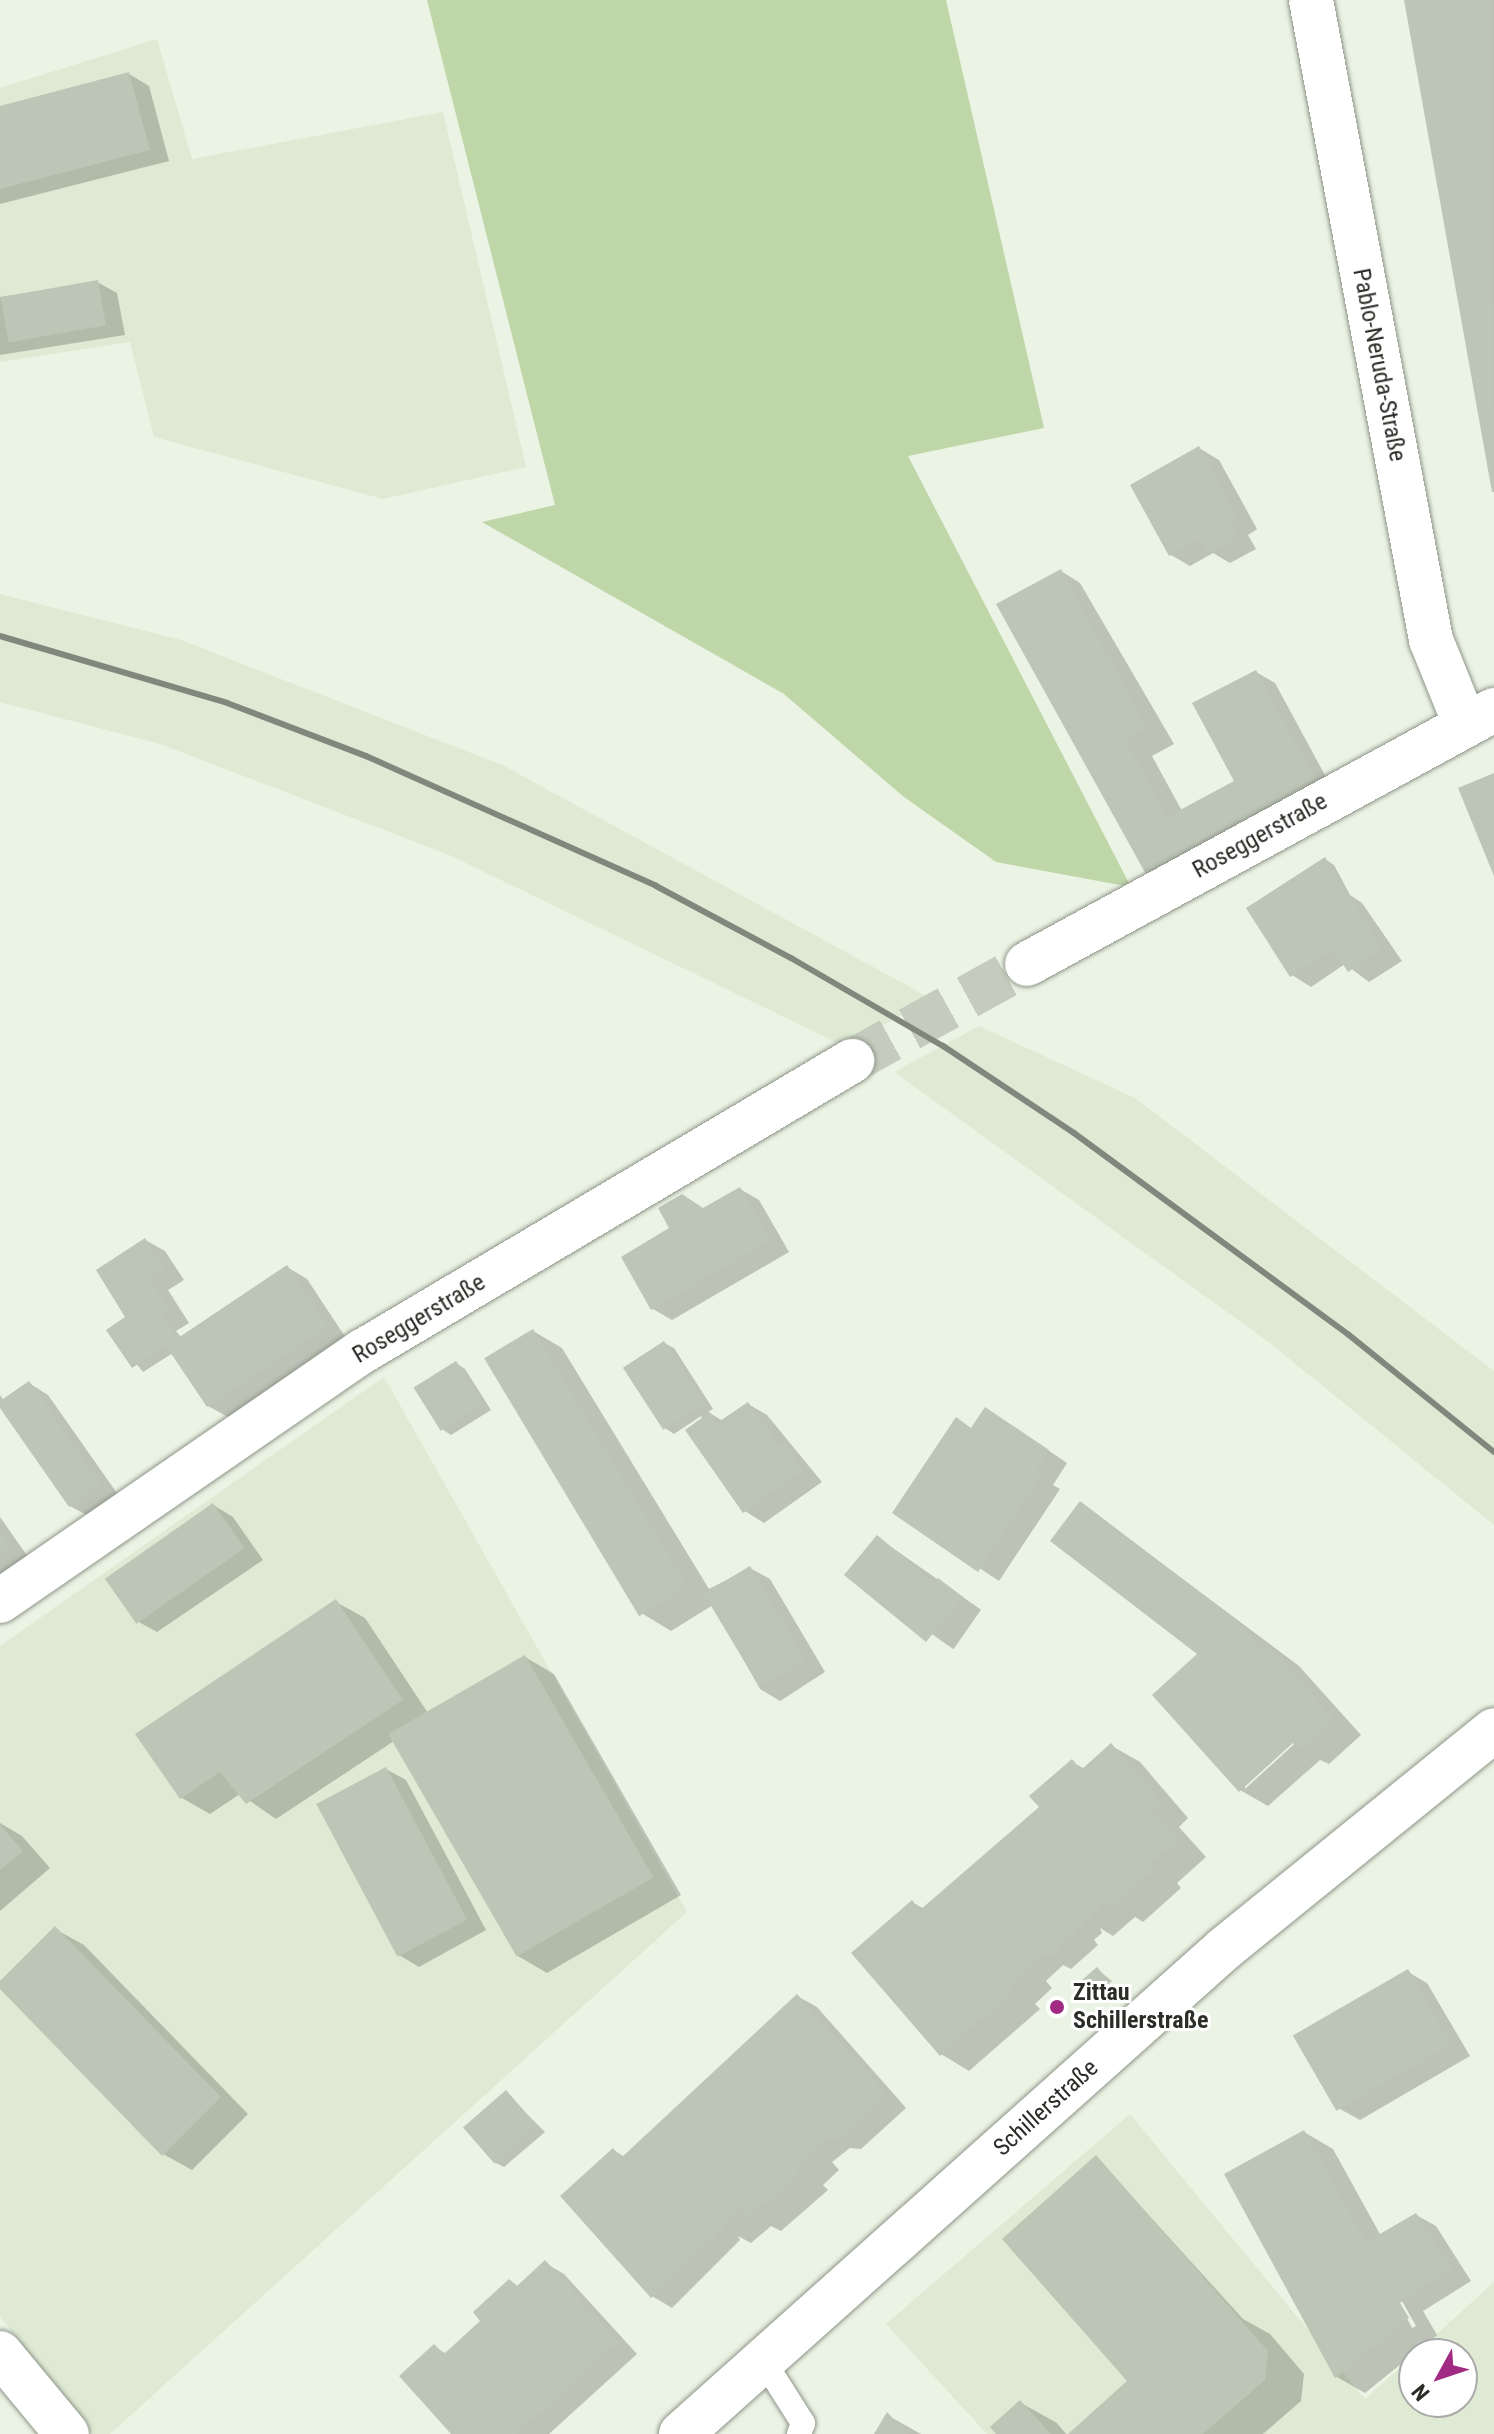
<!DOCTYPE html>
<html>
<head>
<meta charset="utf-8">
<style>
	body { margin:0 }
	#map { position:relative; width:1494px; height:2434px; overflow:hidden; background:#ebf3e4; font-family:"Roboto Condensed",sans-serif }
	div>[style] { position:absolute }
	[style*='--x'] { left:calc(var(--x)*1px); top:calc(var(--y)*1px); width:calc(var(--w)*1px); rotate:calc(var(--a)*1deg) }
	.built>* { inset:0; background:#deead4 }
	.green>* { inset:0; background:#bed6a8 }
	.shadow>* { inset:0; background:#0003; transform-origin:0 0 }
	.building>* { inset:0; background:#bdc5b7; transform-origin:0 0 }
	.minor-tunnel>* { height:44px; margin-top:-22px; transform-origin:0; background:repeating-linear-gradient(90deg,#c5ccbe 0 44px,transparent 0 66px) }
	.roads { filter:drop-shadow(0 0 2px #8e9588) drop-shadow(0 0 2px #8e9588) }
	.service>* { height:24px; margin:-12px; padding:0 12px; transform-origin:12px; border-radius:12px; background:#fff }
	.minor>* { height:44px; margin:-22px; padding:0 22px; transform-origin:22px; border-radius:22px; background:#fff }
	.secondary>* { height:44px; margin:-22px; padding:0 22px; transform-origin:22px; border-radius:22px; background:#fff }
	.rail>* { height:6px; margin:-3px; padding:0 3px; transform-origin:3px; border-radius:3px; background:#81877d }
	.dots>* { width:22px; height:22px; translate:-50% -50%; box-sizing:border-box; border:4px solid #fff; border-radius:50% }
	span { translate:-50% -50%; white-space:nowrap; text-align:center; line-height:1.15; -webkit-text-stroke:6px #fff; paint-order:stroke }
	.street-label { font-size:24px; color:#2b2e28 }
	.poi-label { font-size:24px; color:#2b2e28; font-weight:700 }
	.left { translate:0 -50%; text-align:left }
	.north { position:absolute; left:1398px; top:2338px; width:80px; height:80px; box-sizing:border-box; background:#fff; border:2px solid #aaaba9; border-radius:50%; rotate:230deg; font-size:22px; font-weight:700; line-height:32px; text-align:center; color:#2b2e28 }
	.north::after { content:''; display:block; margin:auto; width:28px; height:36px; background:#a12b83; clip-path:polygon(50% 0,100% 100%,50% 72%,0 100%) }
</style>
</head>
<body>
<div id="map">
	<div class="built">
		<i style="clip-path:polygon(157px 39px,192px 159px,443px 112px,526px 467px,383px 499px,154px 437px,130px 342px,0 362px,0 88px)"></i>
		<i style="clip-path:polygon(0 594px,181px 640px,502px 765px,932px 999px,844px 1046px,449px 855px,160px 744px,0 702px)"></i>
		<i style="clip-path:polygon(979px 1026px,1135px 1098px,1494px 1371px,1494px 1525px,1270px 1343px,894px 1072px)"></i>
		<i style="clip-path:polygon(384px 1377px,687px 1912px,110px 2434px,93px 2434px,0 2317px,0 1646px)"></i>
		<i style="clip-path:polygon(1130px 2114px,1365px 2399px,1414px 2355px,1414px 2402px,1462px 2402px,1462px 2354px,1415px 2354px,1494px 2282px,1494px 2434px,987px 2434px,886px 2324px)"></i>
	</div>
	<div class="green">
		<i style="clip-path:polygon(427px 0,946px 0,1044px 428px,908px 456px,1131px 887px,996px 862px,904px 797px,784px 694px,482px 522px,555px 505px)"></i>
	</div>
	<div class="shadow">
		<i style="clip-path:polygon(1406px 0,1494px 0,1494px 491px)"></i>
		<i style="clip-path:polygon(129px 74px,149px 86px,169px 161px,0 204px,0 108px)"></i>
		<i style="clip-path:polygon(97px 282px,117px 293px,125px 335px,0 355px,0 297px)"></i>
		<i style="clip-path:polygon(1199px 448px,1219px 460px,1257px 529px,1248px 535px,1256px 549px,1230px 563px,1213px 553px,1190px 566px,1171px 555px)"></i>
		<i style="clip-path:polygon(1061px 571px,1080px 583px,1174px 744px,1152px 756px,1182px 811px,1236px 782px,1256px 672px,1275px 683px,1339px 801px,1182px 900px)"></i>
		<i style="clip-path:polygon(1325px 859px,1334px 865px,1350px 895px,1362px 903px,1402px 961px,1369px 982px,1345px 964px,1311px 987px,1292px 975px)"></i>
		<i style="clip-path:polygon(740px 1189px,759px 1200px,789px 1252px,672px 1320px,653px 1309px,705px 1209px)"></i>
		<i style="clip-path:polygon(145px 1240px,165px 1251px,184px 1280px,168px 1290px,189px 1323px,176px 1331px,182px 1338px,287px 1267px,307px 1279px,346px 1338px,228px 1417px,208px 1406px,173px 1353px,143px 1372px,109px 1330px,125px 1319px)"></i>
		<i style="clip-path:polygon(533px 1331px,562px 1348px,709px 1589px,750px 1568px,770px 1579px,825px 1672px,780px 1701px,760px 1689px,713px 1605px,671px 1631px,643px 1614px)"></i>
		<i style="clip-path:polygon(664px 1343px,674px 1348px,713px 1409px,708px 1412px,723px 1421px,748px 1404px,767px 1415px,822px 1482px,764px 1523px,745px 1511px,701px 1416px,674px 1434px,665px 1428px)"></i>
		<i style="clip-path:polygon(456px 1363px,465px 1369px,491px 1410px,451px 1435px,442px 1429px)"></i>
		<i style="clip-path:polygon(29px 1383px,48px 1395px,119px 1496px,90px 1517px,70px 1506px,0 1404px,0 1395px,4px 1401px)"></i>
		<i style="clip-path:polygon(1005px 1421px,1067px 1463px,1053px 1485px,1060px 1489px,999px 1581px,895px 1512px,972px 1429px)"></i>
		<i style="clip-path:polygon(evenodd,1081px 1503px,1299px 1666px,1361px 1735px,1329px 1764px,1320px 1760px,1268px 1806px,1240px 1790px,1200px 1654px,1081px 1503px,1299px 1734px,1302px 1737px,1245px 1789px,1245px 1783px,1299px 1734px)"></i>
		<i style="clip-path:polygon(213px 1505px,233px 1517px,263px 1560px,157px 1632px,137px 1621px)"></i>
		<i style="clip-path:polygon(0 1517px,28px 1557px,0 1577px)"></i>
		<i style="left:877px;top:1537px;width:127px;height:48px;rotate:35deg"></i>
		<i style="clip-path:polygon(336px 1602px,365px 1618px,428px 1713px,525px 1657px,554px 1674px,681px 1895px,547px 1973px,518px 1956px,394px 1741px,276px 1819px,240px 1794px,210px 1814px,182px 1798px)"></i>
		<i style="clip-path:polygon(1112px 1746px,1140px 1762px,1188px 1818px,1179px 1827px,1206px 1857px,1177px 1883px,1181px 1888px,1143px 1922px,1135px 1917px,1113px 1936px,1100px 1928px,1102px 1933px,1094px 1940px,1098px 1945px,1071px 1969px,1063px 1965px,1046px 1981px,1052px 1988px,1035px 2004px,1040px 2009px,969px 2071px,941px 2054px,912px 1902px,924px 1909px,1042px 1807px,1072px 1762px,1085px 1769px)"></i>
		<i style="clip-path:polygon(386px 1769px,406px 1780px,486px 1930px,419px 1967px,399px 1955px)"></i>
		<i style="clip-path:polygon(0 1823px,22px 1836px,50px 1868px,0 1911px)"></i>
		<i style="clip-path:polygon(55px 1929px,84px 1945px,248px 2114px,192px 2170px,163px 2154px,0 1986px)"></i>
		<i style="clip-path:polygon(1098px 1970px,1112px 1981px,1096px 1995px,1082px 1984px)"></i>
		<i style="clip-path:polygon(1408px 1972px,1427px 1983px,1470px 2056px,1360px 2120px,1340px 2109px)"></i>
		<i style="clip-path:polygon(797px 1996px,817px 2007px,906px 2108px,861px 2149px,850px 2148px,832px 2162px,839px 2170px,823px 2185px,828px 2190px,781px 2231px,771px 2226px,751px 2243px,738px 2236px,740px 2240px,672px 2308px,652px 2296px,613px 2150px,625px 2157px)"></i>
		<i style="clip-path:polygon(506px 2093px,545px 2132px,504px 2167px,494px 2162px)"></i>
		<i style="clip-path:polygon(evenodd,1304px 2132px,1333px 2149px,1381px 2236px,1416px 2215px,1436px 2226px,1471px 2281px,1423px 2311px,1437px 2335px,1365px 2393px,1337px 2377px,1226px 2175px,1304px 2132px,1398px 2301px,1402px 2301px,1416px 2326px,1412px 2328px,1398px 2301px)"></i>
		<i style="clip-path:polygon(1096px 2157px,1243px 2319px,1270px 2334px,1304px 2374px,1301px 2401px,1263px 2434px,1071px 2434px,1136px 2389px)"></i>
		<i style="clip-path:polygon(545px 2263px,564px 2274px,637px 2354px,549px 2434px,453px 2434px,434px 2347px,447px 2354px,483px 2321px,510px 2281px,519px 2287px)"></i>
		<i style="clip-path:polygon(1021px 2403px,1057px 2423px,1066px 2434px,998px 2434px)"></i>
		<i style="clip-path:polygon(887px 2415px,921px 2434px,877px 2434px)"></i>
	</div>
	<div class="building">
		<i style="clip-path:polygon(1404px 0,1491px 0,1494px 492px,1492px 492px)"></i>
		<i style="clip-path:polygon(129px 72px,150px 150px,0 189px,0 106px)"></i>
		<i style="left:98px;top:280px;width:46px;height:99px;rotate:80deg"></i>
		<i style="clip-path:polygon(1199px 446px,1238px 518px,1229px 523px,1238px 537px,1209px 553px,1200px 539px,1169px 556px,1130px 485px)"></i>
		<i style="clip-path:polygon(1061px 569px,1147px 728px,1125px 740px,1167px 817px,1234px 781px,1192px 703px,1256px 670px,1321px 790px,1152px 885px,996px 604px)"></i>
		<i style="clip-path:polygon(1494px 773px,1494px 876px,1458px 788px)"></i>
		<i style="clip-path:polygon(1325px 857px,1383px 949px,1348px 972px,1333px 949px,1290px 977px,1246px 908px)"></i>
		<i style="clip-path:polygon(740px 1187px,771px 1240px,651px 1310px,621px 1257px,669px 1228px,658px 1208px,682px 1194px,703px 1208px)"></i>
		<i style="clip-path:polygon(145px 1238px,165px 1269px,150px 1278px,170px 1312px,162px 1317px,178px 1338px,287px 1265px,328px 1326px,207px 1407px,166px 1346px,132px 1368px,106px 1330px,125px 1317px,96px 1270px)"></i>
		<i style="left:533px;top:1329px;width:301px;height:57px;rotate:59deg"></i>
		<i style="left:664px;top:1341px;width:74px;height:49px;rotate:57deg"></i>
		<i style="left:456px;top:1361px;width:51px;height:50px;rotate:58deg"></i>
		<i style="clip-path:polygon(29px 1381px,101px 1484px,69px 1507px,0 1408px,0 1401px)"></i>
		<i style="clip-path:polygon(748px 1402px,778px 1445px,784px 1442px,804px 1470px,743px 1513px,685px 1430px,710px 1412px,717px 1423px)"></i>
		<i style="clip-path:polygon(985px 1407px,1049px 1450px,1035px 1472px,1042px 1476px,978px 1572px,892px 1513px,956px 1417px,971px 1428px)"></i>
		<i style="clip-path:polygon(1080px 1501px,1235px 1619px,1265px 1651px,1270px 1647px,1333px 1718px,1299px 1750px,1293px 1743px,1239px 1792px,1152px 1695px,1197px 1654px,1050px 1541px)"></i>
		<i style="left:213px;top:1503px;width:55px;height:132px;rotate:55deg"></i>
		<i style="clip-path:polygon(0 1532px,10px 1546px,0 1553px)"></i>
		<i style="clip-path:polygon(877px 1535px,934px 1583px,938px 1578px,963px 1597px,926px 1642px,844px 1575px)"></i>
		<i style="left:750px;top:1566px;width:109px;height:54px;rotate:59deg"></i>
		<i style="clip-path:polygon(336px 1599px,403px 1700px,246px 1804px,220px 1772px,180px 1799px,135px 1734px)"></i>
		<i style="left:525px;top:1655px;width:257px;height:158px;rotate:60deg"></i>
		<i style="clip-path:polygon(1111px 1743px,1161px 1801px,1152px 1809px,1179px 1840px,1149px 1866px,1154px 1871px,1113px 1907px,1108px 1900px,1050px 1959px,1045px 1953px,1008px 1987px,1013px 1992px,940px 2056px,851px 1953px,912px 1900px,920px 1910px,1039px 1807px,1029px 1796px,1072px 1759px,1081px 1770px)"></i>
		<i style="left:386px;top:1767px;width:173px;height:79px;rotate:62deg"></i>
		<i style="clip-path:polygon(0 1825px,23px 1851px,0 1870px)"></i>
		<i style="clip-path:polygon(55px 1926px,221px 2097px,162px 2156px,0 1989px,0 1981px)"></i>
		<i style="left:1097px;top:1967px;width:11px;height:25px;rotate:49deg"></i>
		<i style="left:1408px;top:1969px;width:87px;height:133px;rotate:60deg"></i>
		<i style="clip-path:polygon(797px 1994px,888px 2096px,841px 2139px,830px 2138px,811px 2152px,796px 2168px,800px 2173px,751px 2216px,744px 2209px,651px 2298px,560px 2196px,613px 2148px,621px 2158px)"></i>
		<i style="left:506px;top:2090px;width:48px;height:57px;rotate:49deg"></i>
		<i style="clip-path:polygon(1304px 2130px,1366px 2242px,1416px 2213px,1452px 2269px,1400px 2303px,1409px 2318px,1335px 2378px,1224px 2174px)"></i>
		<i style="clip-path:polygon(1096px 2155px,1268px 2351px,1265px 2380px,1203px 2434px,1068px 2434px,1127px 2381px,1002px 2239px)"></i>
		<i style="clip-path:polygon(545px 2260px,619px 2342px,517px 2434px,451px 2434px,399px 2376px,434px 2344px,444px 2354px,480px 2321px,473px 2312px,509px 2279px,517px 2286px)"></i>
		<i style="clip-path:polygon(1020px 2400px,1051px 2434px,996px 2434px,990px 2427px)"></i>
		<i style="clip-path:polygon(887px 2412px,907px 2434px,874px 2434px)"></i>
	</div>
	<div class="minor-tunnel">
		<i style="--x:852;--y:1061;--w:200;--a:-29"></i>
	</div>
	<div class="roads">
		<div class="service">
			<i style="--x:763;--y:2360;--w:75;--a:57.6"></i>
			<i style="--x:803;--y:2423;--w:12;--a:110"></i>
		</div>
		<div class="minor">
			<i style="--x:1311;--y:0;--w:651;--a:79.38"></i>
			<i style="--x:1431;--y:640;--w:91;--a:68"></i>
			<i style="--x:1027;--y:964;--w:532;--a:-28.54"></i>
			<i style="--x:0;--y:1601;--w:441;--a:-34.6"></i>
			<i style="--x:363;--y:1351;--w:569;--a:-30.67"></i>
			<i style="--x:0;--y:2353;--w:105;--a:50.4"></i>
		</div>
		<div class="secondary">
			<i style="--x:681;--y:2434;--w:729;--a:-41.78"></i>
			<i style="--x:1225;--y:1948;--w:346;--a:-39"></i>
		</div>
	</div>
	<div class="rail">
		<i style="--x:0;--y:636;--w:237;--a:16.4"></i>
		<i style="--x:227;--y:703;--w:149;--a:20.9"></i>
		<i style="--x:366;--y:756;--w:318;--a:24.1"></i>
		<i style="--x:656;--y:886;--w:153;--a:28.1"></i>
		<i style="--x:791;--y:958;--w:176;--a:30.1"></i>
		<i style="--x:943;--y:1046;--w:157;--a:33.6"></i>
		<i style="--x:1074;--y:1133;--w:341;--a:36.3"></i>
		<i style="--x:1349;--y:1335;--w:186;--a:38.9"></i>
	</div>
	<div class="dots">
		<i style="left:1057px;top:2007px;background:#a12b83"></i>
	</div>
	<div class="street-label">
		<span style="left:1379px;top:365px;rotate:79deg">Pablo-Neruda-Straße</span>
		<span style="left:1260px;top:836px;rotate:-29deg">Roseggerstraße</span>
		<span style="left:419px;top:1319px;rotate:-31deg">Roseggerstraße</span>
		<span style="left:1046px;top:2108px;rotate:-42deg">Schillerstraße</span>
	</div>
	<div class="poi-label">
		<span class="left" style="left:1073px;top:2007px">Zittau<br>Schillerstraße</span>
	</div>
	<div class="north">N</div>
</div>
</body>
</html>
